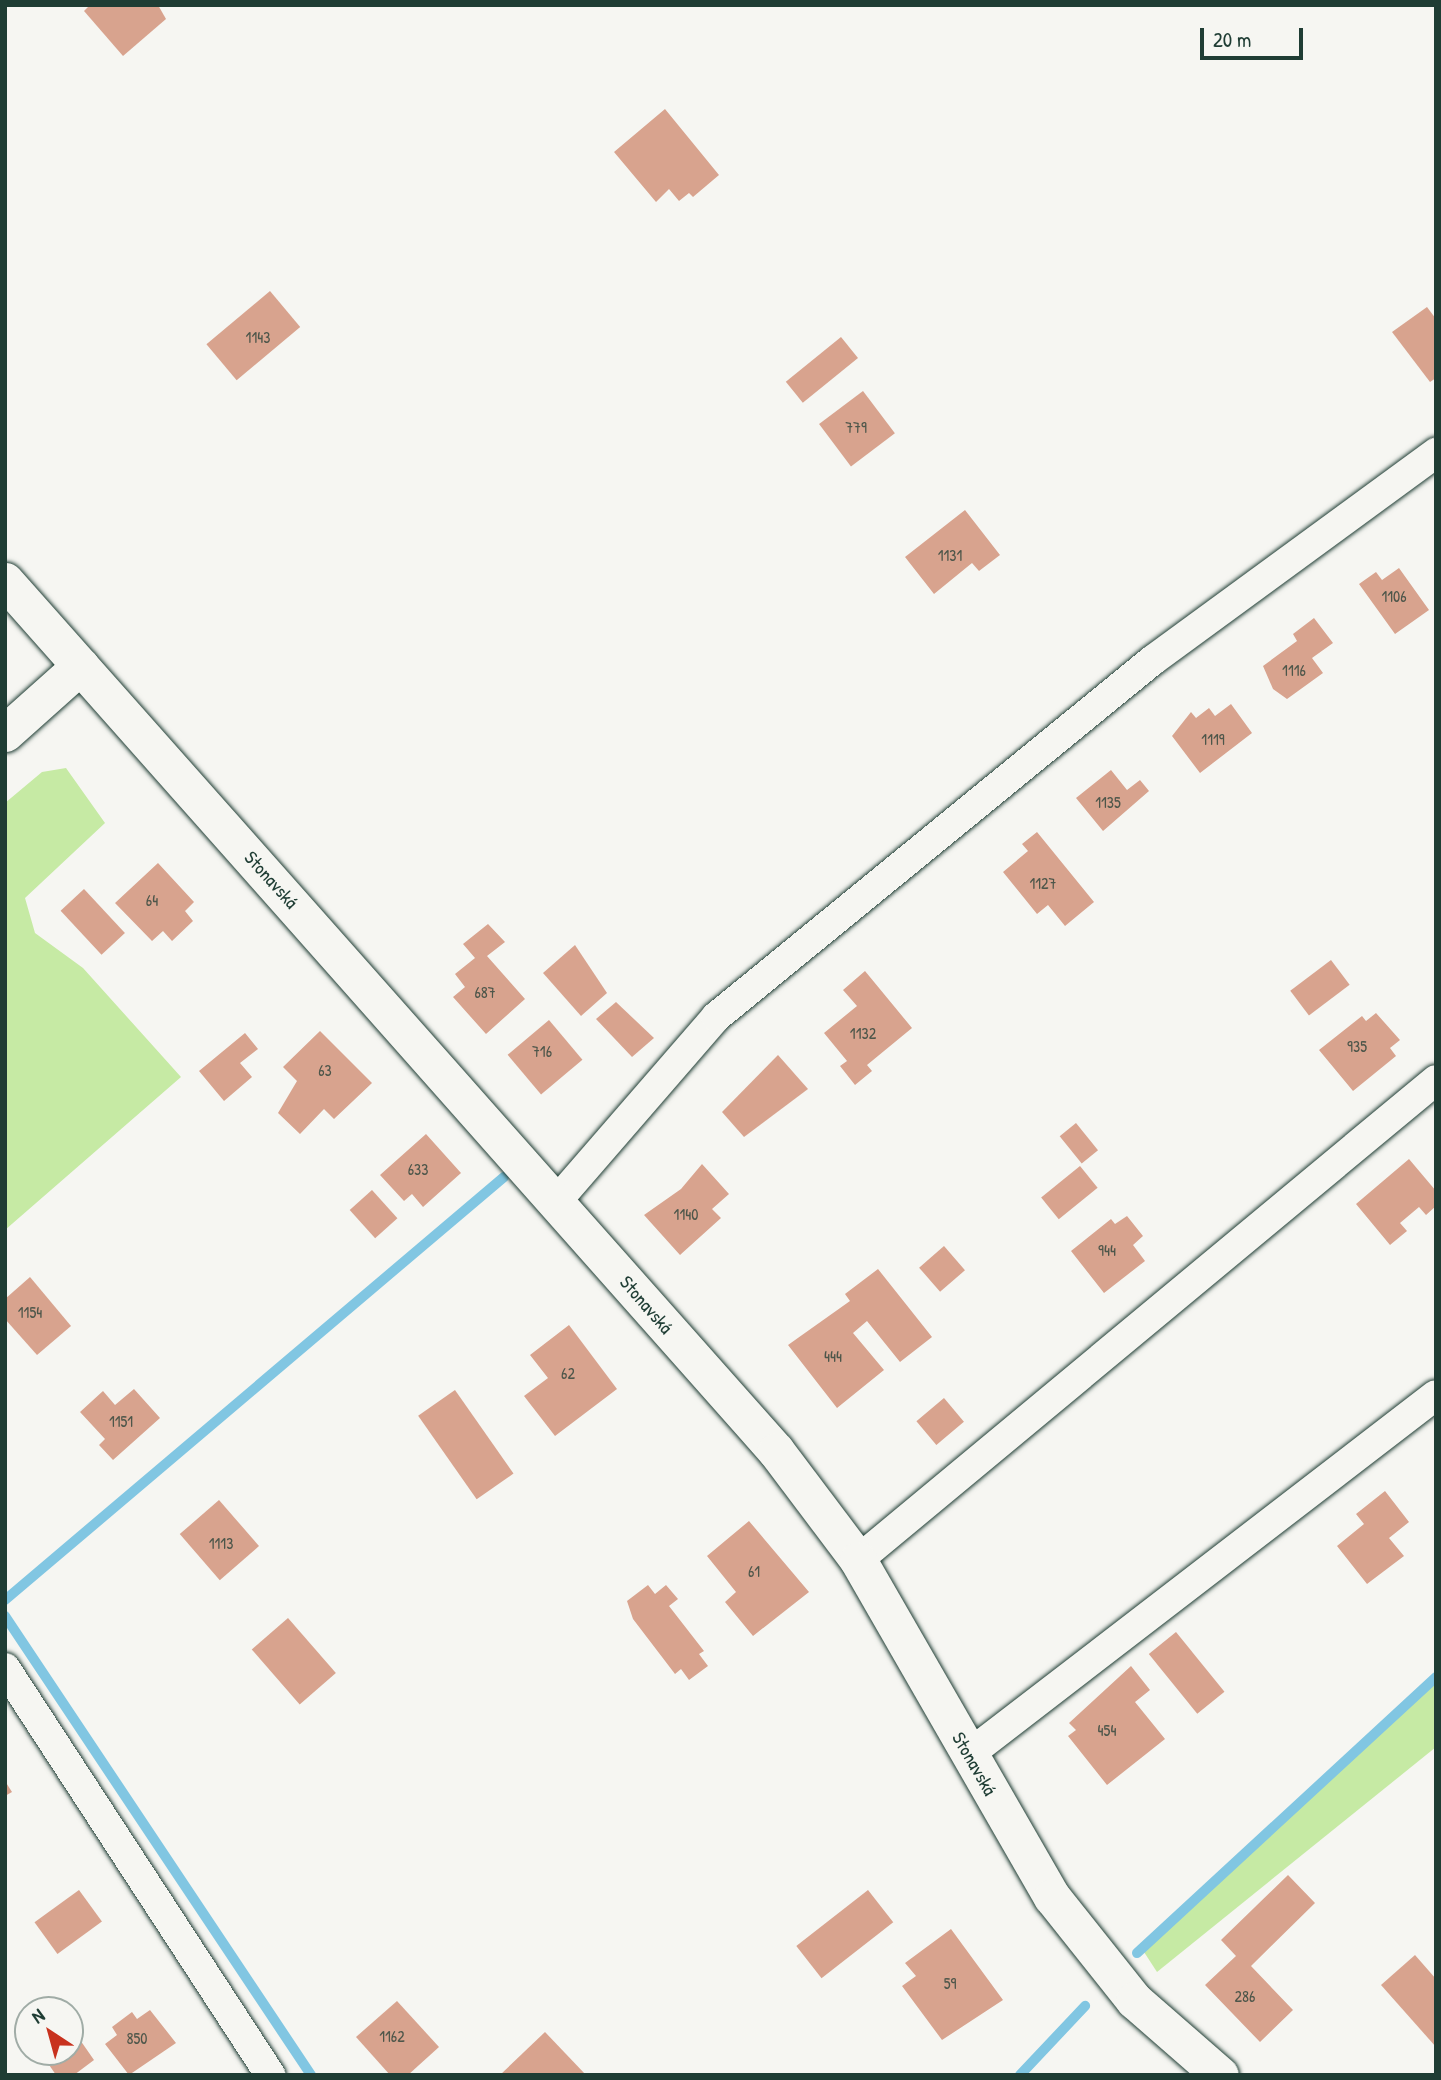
<!DOCTYPE html>
<html>
<head>
<meta charset="utf-8">
<style>
	body { margin:0 }
	#map { position:relative; width:1441px; height:2080px; overflow:hidden; background:#f6f6f2; font-family:"Patrick Hand",sans-serif }
	div>[style] { position:absolute }
	[style*='--x'] { left:calc(var(--x)*1px); top:calc(var(--y)*1px); width:calc(var(--w)*1px); rotate:calc(var(--a)*1deg) }
	.green>* { inset:0; background:#c6eaa4 }
	.stream>* { height:10px; margin:-5px; padding:0 5px; transform-origin:5px; border-radius:5px; background:#81c6e2 }
	.building>* { inset:0; background:#d8a38e; transform-origin:0 0 }
	.roads { filter:drop-shadow(0 0 2px #1f3d34) drop-shadow(0 0 2px #1f3d34) }
	.minor>* { height:30px; margin:-15px; padding:0 15px; transform-origin:15px; border-radius:15px; background:#f6f6f2 }
	.tertiary>* { height:37px; margin:-18.5px; padding:0 18.5px; transform-origin:18.5px; border-radius:18.5px; background:#f6f6f2 }
	span { translate:-50% -50%; white-space:nowrap; text-align:center; line-height:1.15; -webkit-text-stroke:6px #f6f6f2; paint-order:stroke }
	.number-label { font-size:16px; color:#4d564a }
	.number-label span { -webkit-text-stroke-width:0 }
	.street-label { font-size:19px; color:#1f3d34 }
	.frame { position:absolute; inset:0; border:7px solid #1f3d34; pointer-events:none }
	.north { position:absolute; left:14px; top:1996px; width:70px; height:70px; box-sizing:border-box; background:#f6f6f2; border:2px solid #a0aca6; border-radius:50%; rotate:324deg; font-size:19px; font-weight:700; line-height:28px; text-align:center; color:#1f3d34 }
	.north::after { content:''; display:block; margin:auto; width:24px; height:32px; background:#c8321e; clip-path:polygon(50% 0,100% 100%,50% 72%,0 100%) }
	.scale { position:absolute; left:1200px; top:28px; width:103px; height:32px; box-sizing:border-box; border:4px solid #1f3d34; border-top:0; padding-left:9px; font-size:21px; line-height:24px; white-space:nowrap; color:#1f3d34; -webkit-text-stroke:5px #f6f6f2; paint-order:stroke }
</style>
</head>
<body>
<div id="map">
	<div class="green">
		<i style="clip-path:polygon(66px 768px,105px 823px,25px 898px,35px 933px,83px 968px,181px 1077px,5px 1230px,5px 803px,42px 772px)"></i>
		<i style="clip-path:polygon(1436px 1681px,1436px 1747px,1157px 1972px,1144px 1952px)"></i>
	</div>
	<div class="stream">
		<i style="--x:5;--y:1600;--w:654;--a:-40.29"></i>
		<i style="--x:5;--y:1616;--w:552;--a:56.31"></i>
		<i style="--x:1137;--y:1953;--w:407;--a:-42.7"></i>
		<i style="--x:1020;--y:2075;--w:95;--a:-46.7"></i>
	</div>
	<div class="building">
		<i style="clip-path:polygon(90px 5px,158px 5px,166px 19px,123px 56px,84px 11px)"></i>
		<i style="clip-path:polygon(665px 109px,719px 175px,693px 197px,689px 193px,679px 201px,669px 189px,656px 202px,614px 152px)"></i>
		<i style="left:270px;top:291px;width:47px;height:83px;rotate:50deg"></i>
		<i style="clip-path:polygon(1427px 307px,1436px 319px,1436px 378px,1430px 382px,1392px 332px)"></i>
		<i style="left:841px;top:337px;width:27px;height:71px;rotate:51deg"></i>
		<i style="left:863px;top:391px;width:53px;height:55px;rotate:53deg"></i>
		<i style="clip-path:polygon(965px 510px,1000px 555px,979px 571px,972px 563px,934px 594px,905px 557px)"></i>
		<i style="clip-path:polygon(1399px 568px,1429px 610px,1395px 634px,1359px 584px,1376px 572px,1382px 580px)"></i>
		<i style="clip-path:polygon(1314px 618px,1333px 643px,1312px 658px,1323px 673px,1287px 699px,1273px 689px,1263px 666px,1297px 641px,1293px 634px)"></i>
		<i style="clip-path:polygon(1231px 704px,1252px 733px,1200px 773px,1172px 736px,1191px 712px,1196px 718px,1209px 708px,1215px 716px)"></i>
		<i style="clip-path:polygon(1111px 770px,1127px 790px,1140px 780px,1149px 791px,1103px 831px,1076px 798px)"></i>
		<i style="clip-path:polygon(1037px 832px,1094px 902px,1065px 926px,1048px 905px,1037px 914px,1003px 872px,1028px 851px,1022px 844px)"></i>
		<i style="clip-path:polygon(158px 863px,194px 902px,185px 911px,193px 921px,172px 941px,163px 931px,152px 941px,115px 903px)"></i>
		<i style="left:84px;top:889px;width:60px;height:32px;rotate:47deg"></i>
		<i style="clip-path:polygon(488px 924px,505px 942px,487px 956px,525px 999px,486px 1034px,453px 997px,465px 987px,455px 974px,475px 958px,463px 944px)"></i>
		<i style="clip-path:polygon(575px 945px,607px 993px,581px 1016px,543px 973px)"></i>
		<i style="left:1331px;top:960px;width:31px;height:51px;rotate:53deg"></i>
		<i style="clip-path:polygon(865px 971px,912px 1028px,867px 1065px,872px 1071px,855px 1085px,840px 1066px,847px 1061px,824px 1033px,857px 1006px,843px 990px)"></i>
		<i style="clip-path:polygon(616px 1002px,654px 1038px,632px 1057px,596px 1019px)"></i>
		<i style="clip-path:polygon(1376px 1013px,1400px 1040px,1390px 1048px,1396px 1056px,1353px 1091px,1319px 1050px,1362px 1016px,1366px 1021px)"></i>
		<i style="left:549px;top:1020px;width:52px;height:54px;rotate:50deg"></i>
		<i style="clip-path:polygon(320px 1031px,372px 1083px,334px 1119px,324px 1109px,300px 1134px,278px 1113px,297px 1081px,283px 1067px)"></i>
		<i style="clip-path:polygon(245px 1033px,258px 1049px,240px 1063px,252px 1077px,224px 1101px,199px 1071px)"></i>
		<i style="clip-path:polygon(778px 1055px,808px 1089px,744px 1137px,722px 1112px)"></i>
		<i style="left:1076px;top:1123px;width:35px;height:21px;rotate:51deg"></i>
		<i style="clip-path:polygon(426px 1134px,461px 1173px,423px 1207px,412px 1194px,404px 1201px,380px 1175px)"></i>
		<i style="clip-path:polygon(1409px 1159px,1436px 1191px,1436px 1206px,1426px 1215px,1419px 1207px,1400px 1223px,1407px 1231px,1390px 1245px,1356px 1204px)"></i>
		<i style="clip-path:polygon(702px 1164px,729px 1194px,712px 1209px,721px 1218px,680px 1255px,644px 1215px,681px 1189px)"></i>
		<i style="left:1080px;top:1166px;width:28px;height:50px;rotate:51deg"></i>
		<i style="left:372px;top:1190px;width:38px;height:30px;rotate:48deg"></i>
		<i style="clip-path:polygon(1127px 1216px,1143px 1236px,1133px 1245px,1145px 1261px,1104px 1293px,1071px 1251px,1111px 1219px,1115px 1224px)"></i>
		<i style="left:944px;top:1246px;width:32px;height:33px;rotate:49deg"></i>
		<i style="clip-path:polygon(878px 1269px,932px 1337px,900px 1362px,867px 1321px,853px 1333px,884px 1370px,837px 1408px,788px 1345px,850px 1301px,845px 1294px)"></i>
		<i style="clip-path:polygon(30px 1277px,71px 1326px,37px 1355px,5px 1319px,5px 1299px)"></i>
		<i style="clip-path:polygon(569px 1325px,617px 1389px,555px 1436px,524px 1396px,548px 1378px,530px 1355px)"></i>
		<i style="clip-path:polygon(134px 1389px,160px 1418px,113px 1460px,99px 1445px,105px 1439px,80px 1412px,103px 1391px,115px 1405px)"></i>
		<i style="left:455px;top:1390px;width:102px;height:45px;rotate:55deg"></i>
		<i style="left:944px;top:1398px;width:31px;height:36px;rotate:50deg"></i>
		<i style="clip-path:polygon(1385px 1491px,1409px 1522px,1389px 1538px,1404px 1556px,1367px 1584px,1337px 1546px,1364px 1524px,1356px 1514px)"></i>
		<i style="left:219px;top:1500px;width:61px;height:52px;rotate:49deg"></i>
		<i style="clip-path:polygon(749px 1521px,809px 1592px,753px 1636px,725px 1602px,736px 1592px,707px 1556px)"></i>
		<i style="clip-path:polygon(648px 1585px,655px 1594px,666px 1585px,678px 1599px,669px 1606px,704px 1651px,699px 1654px,708px 1666px,689px 1680px,681px 1669px,675px 1674px,633px 1619px,627px 1601px)"></i>
		<i style="left:288px;top:1618px;width:73px;height:48px;rotate:49deg"></i>
		<i style="left:1176px;top:1632px;width:77px;height:35px;rotate:51deg"></i>
		<i style="clip-path:polygon(1131px 1666px,1150px 1690px,1135px 1702px,1165px 1739px,1107px 1785px,1068px 1736px,1076px 1730px,1069px 1723px)"></i>
		<i style="clip-path:polygon(5px 1781px,12px 1792px,5px 1796px)"></i>
		<i style="clip-path:polygon(1288px 1875px,1315px 1903px,1251px 1966px,1293px 2010px,1260px 2042px,1205px 1985px,1236px 1956px,1221px 1940px)"></i>
		<i style="left:79px;top:1890px;width:39px;height:55px;rotate:54deg"></i>
		<i style="left:868px;top:1890px;width:41px;height:91px;rotate:52deg"></i>
		<i style="clip-path:polygon(951px 1929px,1003px 2000px,942px 2040px,902px 1986px,916px 1976px,905px 1963px)"></i>
		<i style="clip-path:polygon(1415px 1955px,1436px 1979px,1436px 2047px,1381px 1985px)"></i>
		<i style="clip-path:polygon(397px 2001px,439px 2047px,408px 2075px,390px 2075px,356px 2037px)"></i>
		<i style="clip-path:polygon(150px 2010px,176px 2043px,129px 2075px,105px 2044px,117px 2035px,112px 2027px,132px 2012px,137px 2019px)"></i>
		<i style="clip-path:polygon(545px 2032px,586px 2075px,500px 2075px)"></i>
		<i style="clip-path:polygon(78px 2037px,94px 2060px,74px 2075px,56px 2075px,45px 2059px,70px 2052px)"></i>
	</div>
	<div class="roads">
		<div class="minor">
			<i style="--x:555;--y:1203;--w:246;--a:-49.1"></i>
			<i style="--x:716;--y:1017;--w:564;--a:-39.25"></i>
			<i style="--x:1153;--y:660;--w:351;--a:-36.2"></i>
			<i style="--x:858;--y:1560;--w:751;--a:-39.71"></i>
			<i style="--x:5;--y:1668;--w:486;--a:56.9"></i>
			<i style="--x:968;--y:1755;--w:590;--a:-37.57"></i>
		</div>
		<div class="tertiary">
			<i style="--x:5;--y:581;--w:1162;--a:48.45"></i>
			<i style="--x:776;--y:1451;--w:136;--a:53"></i>
			<i style="--x:858;--y:1560;--w:389;--a:60.1"></i>
			<i style="--x:1052;--y:1897;--w:132;--a:51.5"></i>
			<i style="--x:1134;--y:2000;--w:114;--a:41.1"></i>
			<i style="--x:5;--y:733;--w:101;--a:-41.8"></i>
		</div>
	</div>
	<div class="number-label">
		<span style="left:258px;top:337px">1143</span>
		<span style="left:856px;top:427px">779</span>
		<span style="left:950px;top:555px">1131</span>
		<span style="left:1394px;top:596px">1106</span>
		<span style="left:1294px;top:670px">1116</span>
		<span style="left:1213px;top:739px">1119</span>
		<span style="left:1108px;top:802px">1135</span>
		<span style="left:1043px;top:883px">1127</span>
		<span style="left:152px;top:900px">64</span>
		<span style="left:485px;top:992px">687</span>
		<span style="left:863px;top:1033px">1132</span>
		<span style="left:1357px;top:1046px">935</span>
		<span style="left:542px;top:1051px">716</span>
		<span style="left:325px;top:1070px">63</span>
		<span style="left:418px;top:1169px">633</span>
		<span style="left:686px;top:1214px">1140</span>
		<span style="left:1107px;top:1250px">944</span>
		<span style="left:30px;top:1312px">1154</span>
		<span style="left:833px;top:1356px">444</span>
		<span style="left:568px;top:1373px">62</span>
		<span style="left:121px;top:1421px">1151</span>
		<span style="left:221px;top:1543px">1113</span>
		<span style="left:754px;top:1571px">61</span>
		<span style="left:1107px;top:1730px">454</span>
		<span style="left:950px;top:1983px">59</span>
		<span style="left:1245px;top:1996px">286</span>
		<span style="left:392px;top:2036px">1162</span>
		<span style="left:137px;top:2038px">850</span>
	</div>
	<div class="street-label">
		<span style="left:271px;top:880px;rotate:48deg">Stonavská</span>
		<span style="left:646px;top:1305px;rotate:49deg">Stonavská</span>
		<span style="left:974px;top:1764px;rotate:60deg">Stonavská</span>
	</div>
	<div class="frame"></div>
	<div class="north">N</div>
	<div class="scale">20 m</div>
</div>
</body>
</html>
